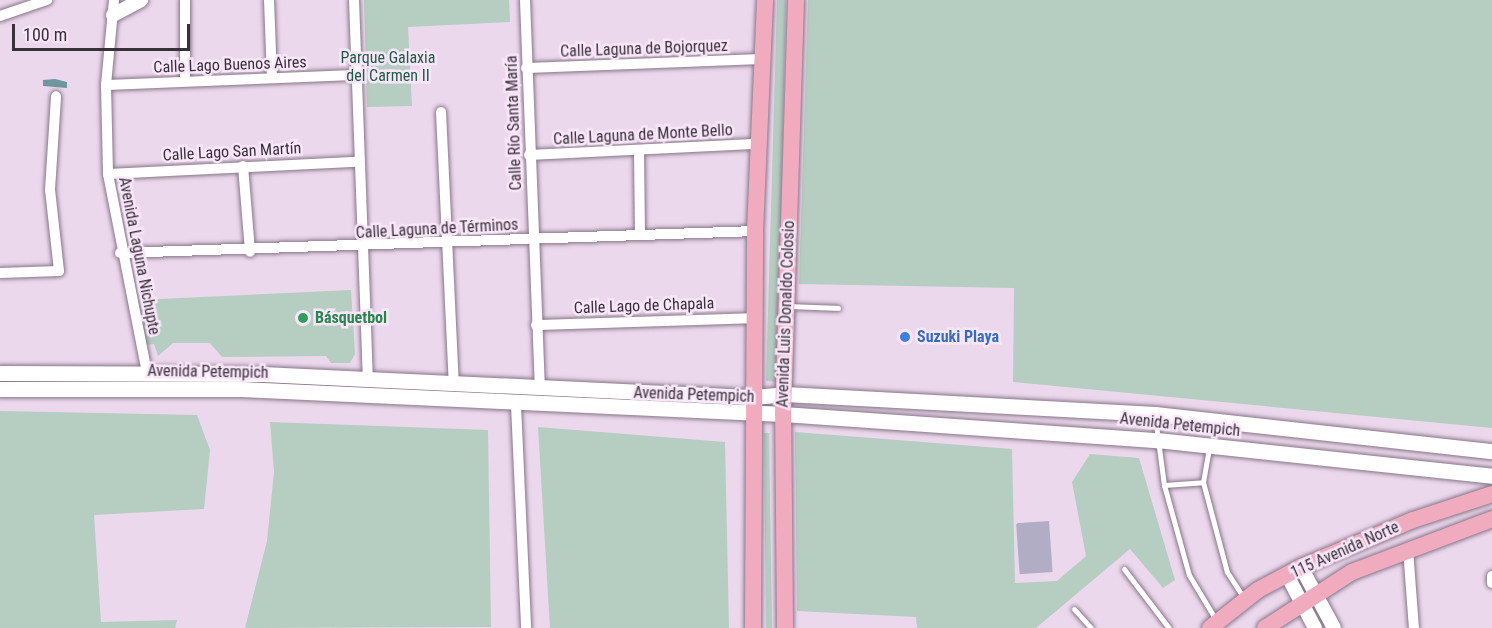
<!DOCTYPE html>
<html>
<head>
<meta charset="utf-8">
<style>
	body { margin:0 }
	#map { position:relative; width:1492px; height:628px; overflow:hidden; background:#ecd8ed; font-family:"Roboto Condensed",sans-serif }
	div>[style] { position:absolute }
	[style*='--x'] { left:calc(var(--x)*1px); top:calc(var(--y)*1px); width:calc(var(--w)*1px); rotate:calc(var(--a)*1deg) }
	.green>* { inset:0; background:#b6cdc1 }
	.water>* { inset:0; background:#6f97a0 }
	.building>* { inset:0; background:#b1adc5; transform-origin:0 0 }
	.roads { filter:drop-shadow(0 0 2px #877688) drop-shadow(0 0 2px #877688) }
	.service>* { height:5px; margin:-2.5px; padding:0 2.5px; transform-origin:2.5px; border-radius:2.5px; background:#fff }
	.minor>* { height:10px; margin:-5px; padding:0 5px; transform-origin:5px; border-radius:5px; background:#fff }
	.tertiary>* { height:14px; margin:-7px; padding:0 7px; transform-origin:7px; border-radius:7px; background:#fff }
	.secondary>* { height:15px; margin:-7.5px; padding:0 7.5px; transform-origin:7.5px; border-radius:7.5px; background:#fff }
	.primary>* { height:16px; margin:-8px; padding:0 8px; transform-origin:8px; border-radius:8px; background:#f1abbf }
	.dots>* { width:16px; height:16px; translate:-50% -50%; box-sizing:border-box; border:3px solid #f9e6fa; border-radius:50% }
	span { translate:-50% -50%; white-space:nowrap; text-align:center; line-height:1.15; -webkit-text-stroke:5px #f9e6fa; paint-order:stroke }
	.street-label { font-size:16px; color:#393139 }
	.park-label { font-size:16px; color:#1d5b42 }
	.leisure-label { font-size:16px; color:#27864d; font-weight:700 }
	.left { translate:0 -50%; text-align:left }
	.shop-label { font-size:16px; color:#366cbe; font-weight:700 }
	.scale { position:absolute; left:12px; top:24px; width:178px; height:27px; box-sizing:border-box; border:3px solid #393139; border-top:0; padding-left:8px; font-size:18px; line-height:21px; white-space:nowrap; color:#393139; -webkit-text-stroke:4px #f9e6fa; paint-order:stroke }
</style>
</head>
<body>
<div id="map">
	<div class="green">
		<i style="clip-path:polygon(364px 0,509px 0,510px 22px,408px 27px,412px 106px,367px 107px)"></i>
		<i style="clip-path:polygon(777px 0,786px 0,777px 382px,766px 381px)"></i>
		<i style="clip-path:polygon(808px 0,1492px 0,1492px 428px,1013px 382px,1014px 288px,799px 284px)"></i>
		<i style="clip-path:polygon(351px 290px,355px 354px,350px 363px,331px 363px,326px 356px,222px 357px,210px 343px,173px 343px,158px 356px,154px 344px,147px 345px,137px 300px)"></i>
		<i style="clip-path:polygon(0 411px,197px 415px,210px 450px,204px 509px,94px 515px,101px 622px,177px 620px,175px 628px,0 628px)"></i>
		<i style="clip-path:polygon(270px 422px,488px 430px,491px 627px,245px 628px,267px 541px,274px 472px)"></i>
		<i style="clip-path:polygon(538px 427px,725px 442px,729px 628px,550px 628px)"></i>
		<i style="clip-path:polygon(795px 432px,1012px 449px,1015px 583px,1057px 581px,1086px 556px,1072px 482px,1090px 454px,1139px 458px,1175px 580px,1163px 588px,1130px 549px,1036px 628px,917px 628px,916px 617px,797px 611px)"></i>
		<i style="clip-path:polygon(764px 433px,769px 433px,772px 628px,766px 628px)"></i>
	</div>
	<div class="water">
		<i style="clip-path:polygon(55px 79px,67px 82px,67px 88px,43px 86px,43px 80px)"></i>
	</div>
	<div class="building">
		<i style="left:1049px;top:521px;width:51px;height:33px;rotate:86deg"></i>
	</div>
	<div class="roads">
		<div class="service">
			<i style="--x:790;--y:306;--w:48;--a:2.4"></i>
			<i style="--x:1155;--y:417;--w:69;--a:82.5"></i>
			<i style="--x:1164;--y:485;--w:93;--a:74.5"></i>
			<i style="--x:1189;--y:575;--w:52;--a:59"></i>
			<i style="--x:1209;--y:448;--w:35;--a:100"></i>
			<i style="--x:1203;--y:482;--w:93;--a:75.1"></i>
			<i style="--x:1227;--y:572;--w:30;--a:57"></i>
			<i style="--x:1164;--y:485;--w:39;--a:-4"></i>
			<i style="--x:1124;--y:569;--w:74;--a:52.7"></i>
			<i style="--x:1074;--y:609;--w:25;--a:48"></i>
		</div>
		<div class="minor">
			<i style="--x:114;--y:0;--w:85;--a:95.4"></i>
			<i style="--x:106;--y:85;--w:89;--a:88.7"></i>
			<i style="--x:108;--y:174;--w:202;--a:78.9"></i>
			<i style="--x:185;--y:0;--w:81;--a:90"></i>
			<i style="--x:269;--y:0;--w:78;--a:87.8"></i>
			<i style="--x:354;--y:0;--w:380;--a:87.9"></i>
			<i style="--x:525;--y:0;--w:389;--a:87.8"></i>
			<i style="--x:0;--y:16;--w:50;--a:-18.8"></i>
			<i style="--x:526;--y:68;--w:237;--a:-2.2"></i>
			<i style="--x:106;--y:85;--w:249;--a:-2.3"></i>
			<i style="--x:441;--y:112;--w:272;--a:87.3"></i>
			<i style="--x:639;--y:152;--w:83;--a:89.3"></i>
			<i style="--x:529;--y:155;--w:229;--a:-2.8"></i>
			<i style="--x:243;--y:166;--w:86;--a:85.3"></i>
			<i style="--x:108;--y:174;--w:249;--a:-2.8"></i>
			<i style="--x:120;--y:253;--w:635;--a:-1.98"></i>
			<i style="--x:0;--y:273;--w:59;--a:-1.9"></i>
			<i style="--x:59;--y:271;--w:81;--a:-96.3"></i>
			<i style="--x:50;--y:190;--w:94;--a:-86.3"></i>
			<i style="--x:536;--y:325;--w:218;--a:-1.8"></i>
			<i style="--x:516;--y:405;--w:223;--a:87.4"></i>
			<i style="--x:1408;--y:549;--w:79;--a:85.7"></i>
			<i style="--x:1492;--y:576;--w:7;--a:90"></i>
		</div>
		<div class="tertiary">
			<i style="--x:113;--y:15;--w:32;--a:-28"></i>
			<i style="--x:1301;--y:567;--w:69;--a:61.6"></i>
			<i style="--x:1287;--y:575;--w:60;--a:62.2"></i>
		</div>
		<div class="secondary">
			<i style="--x:0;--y:373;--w:262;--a:0.2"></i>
			<i style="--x:262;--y:374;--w:492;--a:2.7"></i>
			<i style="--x:753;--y:397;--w:32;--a:-5"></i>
			<i style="--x:785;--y:394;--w:371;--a:3.1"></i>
			<i style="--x:1155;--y:414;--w:339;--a:6.3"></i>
			<i style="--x:0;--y:389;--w:241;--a:0"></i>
			<i style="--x:241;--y:389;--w:543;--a:2.64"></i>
			<i style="--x:783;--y:414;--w:375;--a:4"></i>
			<i style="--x:1157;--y:440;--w:337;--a:6.1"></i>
		</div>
		<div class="primary">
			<i style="--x:753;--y:628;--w:397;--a:-89.7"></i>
			<i style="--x:755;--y:231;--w:231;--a:-87.5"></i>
			<i style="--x:785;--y:628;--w:214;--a:-90.5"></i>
			<i style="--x:783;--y:414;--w:414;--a:-88.2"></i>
			<i style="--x:1210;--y:628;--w:61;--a:-38.4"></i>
			<i style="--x:1258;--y:590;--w:49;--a:-28.1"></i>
			<i style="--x:1301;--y:567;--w:121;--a:-22.8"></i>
			<i style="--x:1413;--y:520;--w:83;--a:-18.2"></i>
			<i style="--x:1265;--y:628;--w:103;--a:-32.8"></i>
			<i style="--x:1352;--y:572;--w:150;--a:-20.7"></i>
		</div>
	</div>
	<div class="dots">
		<i style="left:303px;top:318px;background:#2e9e5b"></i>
		<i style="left:905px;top:337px;background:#3f7fe0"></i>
	</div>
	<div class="street-label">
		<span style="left:644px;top:49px;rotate:-2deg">Calle Laguna de Bojorquez</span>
		<span style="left:230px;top:65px;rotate:-2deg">Calle Lago Buenos Aires</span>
		<span style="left:514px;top:123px;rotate:-92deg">Calle Río Santa María</span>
		<span style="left:643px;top:135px;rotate:-3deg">Calle Laguna de Monte Bello</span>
		<span style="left:232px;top:152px;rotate:-3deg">Calle Lago San Martín</span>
		<span style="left:437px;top:229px;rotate:-3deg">Calle Laguna de Términos</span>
		<span style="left:139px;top:256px;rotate:79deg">Avenida Laguna Nichupte</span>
		<span style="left:644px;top:306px;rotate:-2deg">Calle Lago de Chapala</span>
		<span style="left:786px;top:314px;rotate:-88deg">Avenida Luis Donaldo Colosio</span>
		<span style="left:208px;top:372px;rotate:1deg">Avenida Petempich</span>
		<span style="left:694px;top:395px;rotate:2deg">Avenida Petempich</span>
		<span style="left:1180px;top:425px;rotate:6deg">Avenida Petempich</span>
		<span style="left:1345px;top:550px;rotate:-24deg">115 Avenida Norte</span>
	</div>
	<div class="park-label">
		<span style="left:388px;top:67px">Parque Galaxia<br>del Carmen II</span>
	</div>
	<div class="leisure-label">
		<span class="left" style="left:315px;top:318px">Básquetbol</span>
	</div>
	<div class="shop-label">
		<span class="left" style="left:917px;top:337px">Suzuki Playa</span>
	</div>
	<div class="scale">100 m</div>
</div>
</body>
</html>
